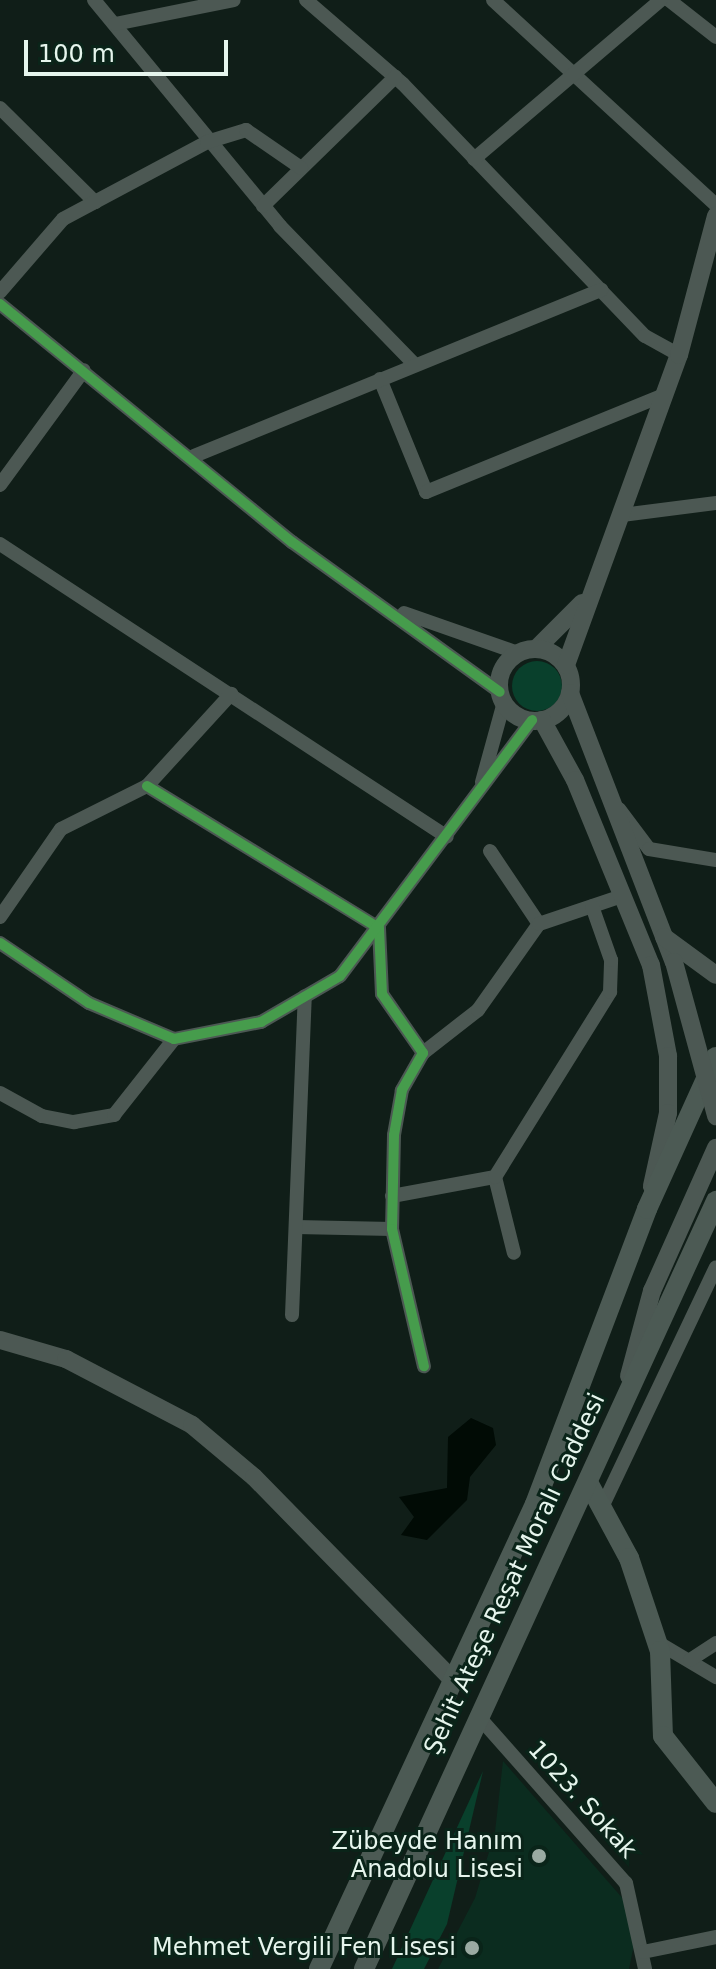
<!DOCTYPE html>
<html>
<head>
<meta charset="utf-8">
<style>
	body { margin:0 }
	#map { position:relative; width:716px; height:1969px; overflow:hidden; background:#101e18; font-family:"DejaVu Sans",sans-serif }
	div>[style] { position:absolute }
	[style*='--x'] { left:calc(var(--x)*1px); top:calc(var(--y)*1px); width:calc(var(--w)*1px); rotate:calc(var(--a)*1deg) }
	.built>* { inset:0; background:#0b2c1f }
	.green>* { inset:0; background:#09402c }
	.round { border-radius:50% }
	.water>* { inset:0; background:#010b05 }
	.minor>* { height:14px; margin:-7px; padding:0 7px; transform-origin:7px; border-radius:7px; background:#4c5853 }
	.tertiary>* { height:18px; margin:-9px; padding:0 9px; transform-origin:9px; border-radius:9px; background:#4c5853 }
	.tertiary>.ring { margin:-9px; padding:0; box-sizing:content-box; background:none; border:18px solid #4c5853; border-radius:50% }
	.secondary>* { height:20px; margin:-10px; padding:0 10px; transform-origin:10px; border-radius:10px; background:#4c5a54 }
	.tertiary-bridge>* { height:18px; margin:-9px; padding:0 9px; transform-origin:9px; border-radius:9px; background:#4c5853 }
	.cycleway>* { height:10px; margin:-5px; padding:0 5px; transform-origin:5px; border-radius:5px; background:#469c4c }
	.dots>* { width:22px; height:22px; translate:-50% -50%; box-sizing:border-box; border:4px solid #0a2419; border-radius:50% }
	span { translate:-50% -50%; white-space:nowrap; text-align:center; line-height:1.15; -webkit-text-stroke:6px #0a2419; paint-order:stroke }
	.street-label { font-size:24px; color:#e6f5ed }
	.poi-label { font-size:24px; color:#e6f5ed }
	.right { translate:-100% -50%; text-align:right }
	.scale { position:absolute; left:24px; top:40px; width:204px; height:36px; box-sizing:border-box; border:4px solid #e6f5ed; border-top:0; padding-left:10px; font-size:24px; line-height:28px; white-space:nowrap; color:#e6f5ed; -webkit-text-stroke:6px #0a2419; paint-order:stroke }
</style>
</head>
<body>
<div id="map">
	<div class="built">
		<i style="clip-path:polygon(503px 1761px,631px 1908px,637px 1930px,629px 1969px,438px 1969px,475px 1898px,495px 1832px)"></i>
	</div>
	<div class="green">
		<i class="round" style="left:512px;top:661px;width:50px;height:50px"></i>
		<i style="clip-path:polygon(483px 1771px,447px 1924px,424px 1969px,392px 1969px)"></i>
	</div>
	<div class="water">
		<i style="clip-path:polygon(471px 1418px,493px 1428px,496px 1445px,470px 1477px,467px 1500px,427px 1540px,401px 1535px,414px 1517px,399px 1497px,447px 1488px,448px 1437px)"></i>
	</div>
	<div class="minor">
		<i style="--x:94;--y:0;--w:293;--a:50.5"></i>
		<i style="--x:280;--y:226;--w:194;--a:45.8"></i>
		<i style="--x:306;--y:0;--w:128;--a:40.9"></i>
		<i style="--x:403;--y:84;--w:349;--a:46.2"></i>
		<i style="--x:645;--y:336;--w:39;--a:29"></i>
		<i style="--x:493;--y:0;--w:303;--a:42.6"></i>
		<i style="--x:669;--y:0;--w:60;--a:38.2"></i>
		<i style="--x:115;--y:24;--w:121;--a:-11.4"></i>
		<i style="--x:0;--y:108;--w:134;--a:44.7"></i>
		<i style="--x:474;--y:159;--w:245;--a:-40.4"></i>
		<i style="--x:263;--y:206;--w:185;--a:-44.3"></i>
		<i style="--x:0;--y:292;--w:96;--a:-49.2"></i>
		<i style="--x:63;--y:219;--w:163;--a:-28.1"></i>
		<i style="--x:207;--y:142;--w:41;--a:-17.1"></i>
		<i style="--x:246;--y:130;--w:67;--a:34.6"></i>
		<i style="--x:0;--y:304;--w:377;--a:39.2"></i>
		<i style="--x:292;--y:542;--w:256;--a:35.8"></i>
		<i style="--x:380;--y:379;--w:122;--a:67.8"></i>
		<i style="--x:426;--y:492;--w:259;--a:-22.2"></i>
		<i style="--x:194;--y:456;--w:440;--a:-22.2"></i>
		<i style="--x:0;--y:485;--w:142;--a:-53.9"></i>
		<i style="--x:622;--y:515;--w:95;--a:-7.3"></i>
		<i style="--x:0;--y:544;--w:534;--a:33.24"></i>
		<i style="--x:404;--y:613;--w:121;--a:19.3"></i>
		<i style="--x:482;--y:782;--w:83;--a:-74.6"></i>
		<i style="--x:147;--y:786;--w:272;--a:31.5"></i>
		<i style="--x:379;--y:928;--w:66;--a:87.4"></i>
		<i style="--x:382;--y:994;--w:72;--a:55.2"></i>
		<i style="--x:423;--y:1053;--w:43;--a:119.6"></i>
		<i style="--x:402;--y:1090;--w:46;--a:100.1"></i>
		<i style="--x:394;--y:1135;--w:94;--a:91.2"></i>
		<i style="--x:392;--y:1229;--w:141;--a:76.9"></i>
		<i style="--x:619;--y:809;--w:50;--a:53.1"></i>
		<i style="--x:649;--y:849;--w:68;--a:9.3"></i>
		<i style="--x:490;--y:851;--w:88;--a:56.1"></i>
		<i style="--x:0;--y:917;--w:107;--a:-55.3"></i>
		<i style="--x:61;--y:829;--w:96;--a:-26.6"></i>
		<i style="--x:147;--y:786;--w:125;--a:-47.6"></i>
		<i style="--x:0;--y:943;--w:107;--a:34"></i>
		<i style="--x:89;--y:1003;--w:92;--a:23"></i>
		<i style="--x:174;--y:1039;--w:89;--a:-11.1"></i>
		<i style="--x:261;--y:1022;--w:91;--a:-30.2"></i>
		<i style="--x:340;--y:976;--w:320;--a:-53.1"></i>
		<i style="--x:423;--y:1053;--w:70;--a:-38"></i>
		<i style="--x:478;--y:1010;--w:105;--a:-54.7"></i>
		<i style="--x:539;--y:924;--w:88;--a:-18.6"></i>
		<i style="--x:0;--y:1093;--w:48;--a:28.7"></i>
		<i style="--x:42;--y:1116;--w:33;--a:11"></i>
		<i style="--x:74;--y:1122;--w:41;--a:-9.9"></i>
		<i style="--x:114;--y:1115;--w:97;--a:-51.7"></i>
		<i style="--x:495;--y:1177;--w:78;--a:76"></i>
		<i style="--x:392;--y:1196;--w:105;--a:-10.5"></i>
		<i style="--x:495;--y:1177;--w:218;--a:-58.1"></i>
		<i style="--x:610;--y:992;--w:32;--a:-88"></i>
		<i style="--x:611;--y:960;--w:57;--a:-109.4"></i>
		<i style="--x:296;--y:1227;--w:96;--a:1.2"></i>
		<i style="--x:292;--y:1315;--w:319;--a:-87.7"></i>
		<i style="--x:603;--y:1505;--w:263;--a:-64.6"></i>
		<i style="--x:657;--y:1642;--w:69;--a:30.7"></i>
		<i style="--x:690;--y:1660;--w:31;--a:-33"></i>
		<i style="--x:478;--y:1716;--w:223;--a:48.5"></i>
		<i style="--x:626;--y:1883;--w:88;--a:77.5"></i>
		<i style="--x:643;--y:1952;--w:75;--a:-11.6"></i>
	</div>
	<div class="tertiary">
		<i style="--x:536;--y:649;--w:65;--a:-45"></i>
		<i class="ring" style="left:499px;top:649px;width:54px;height:54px"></i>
		<i style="--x:566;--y:665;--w:330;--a:-70"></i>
		<i style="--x:679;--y:355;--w:144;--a:-75.1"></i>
		<i style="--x:570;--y:693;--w:288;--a:68.9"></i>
		<i style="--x:542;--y:720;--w:68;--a:61.2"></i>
		<i style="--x:575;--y:780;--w:200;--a:67.7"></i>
		<i style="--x:651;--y:965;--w:93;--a:79.4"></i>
		<i style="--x:668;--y:1056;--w:57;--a:90"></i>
		<i style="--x:668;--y:1113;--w:75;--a:102.4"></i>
		<i style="--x:664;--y:937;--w:64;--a:36.2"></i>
		<i style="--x:0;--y:1340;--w:69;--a:16.1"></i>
		<i style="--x:66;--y:1359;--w:142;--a:27.6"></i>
		<i style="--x:192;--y:1425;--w:81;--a:40"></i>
		<i style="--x:254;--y:1477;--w:284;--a:45.6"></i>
		<i style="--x:629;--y:1376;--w:88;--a:-74.9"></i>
		<i style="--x:652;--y:1291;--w:157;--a:-65.9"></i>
	</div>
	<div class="secondary">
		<i style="--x:590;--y:1486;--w:82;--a:61.6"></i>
		<i style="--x:629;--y:1558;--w:98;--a:71.6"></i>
		<i style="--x:660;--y:1651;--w:85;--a:88"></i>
		<i style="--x:663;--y:1736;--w:85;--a:51.7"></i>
		<i style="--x:319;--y:1969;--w:513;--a:-65.08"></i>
		<i style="--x:535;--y:1504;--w:316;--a:-69.2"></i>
		<i style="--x:647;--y:1209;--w:167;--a:-65.6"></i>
		<i style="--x:364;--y:1969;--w:845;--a:-65.38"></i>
	</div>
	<div class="tertiary-bridge">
		<i style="--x:674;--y:962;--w:160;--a:74.7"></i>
	</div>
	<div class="cycleway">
		<i style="--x:0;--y:304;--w:377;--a:39.2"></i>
		<i style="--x:292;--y:542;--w:256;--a:35.8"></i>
		<i style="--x:147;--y:786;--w:272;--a:31.5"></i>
		<i style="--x:379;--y:928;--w:66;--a:87.4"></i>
		<i style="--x:382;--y:994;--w:72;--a:55.2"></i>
		<i style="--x:423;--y:1053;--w:43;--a:119.6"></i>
		<i style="--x:402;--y:1090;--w:46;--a:100.1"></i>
		<i style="--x:394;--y:1135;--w:94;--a:91.2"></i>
		<i style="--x:392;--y:1229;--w:141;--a:76.9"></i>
		<i style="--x:0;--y:943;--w:107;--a:34"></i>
		<i style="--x:89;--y:1003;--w:92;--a:23"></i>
		<i style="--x:174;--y:1039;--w:89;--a:-11.1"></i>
		<i style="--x:261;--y:1022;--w:91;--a:-30.2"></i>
		<i style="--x:340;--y:976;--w:320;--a:-53.1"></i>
	</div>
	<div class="dots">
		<i style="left:539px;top:1856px;background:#9baaa2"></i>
		<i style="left:472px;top:1948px;background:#9baaa2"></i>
	</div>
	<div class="street-label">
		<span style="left:515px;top:1574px;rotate:-65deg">Şehit Ateşe Reşat Moralı Caddesi</span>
		<span style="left:582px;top:1800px;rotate:48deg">1023. Sokak</span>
	</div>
	<div class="poi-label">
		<span class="right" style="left:523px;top:1856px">Zübeyde Hanım<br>Anadolu Lisesi</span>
		<span class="right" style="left:456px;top:1948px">Mehmet Vergili Fen Lisesi</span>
	</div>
	<div class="scale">100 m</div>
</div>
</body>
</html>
